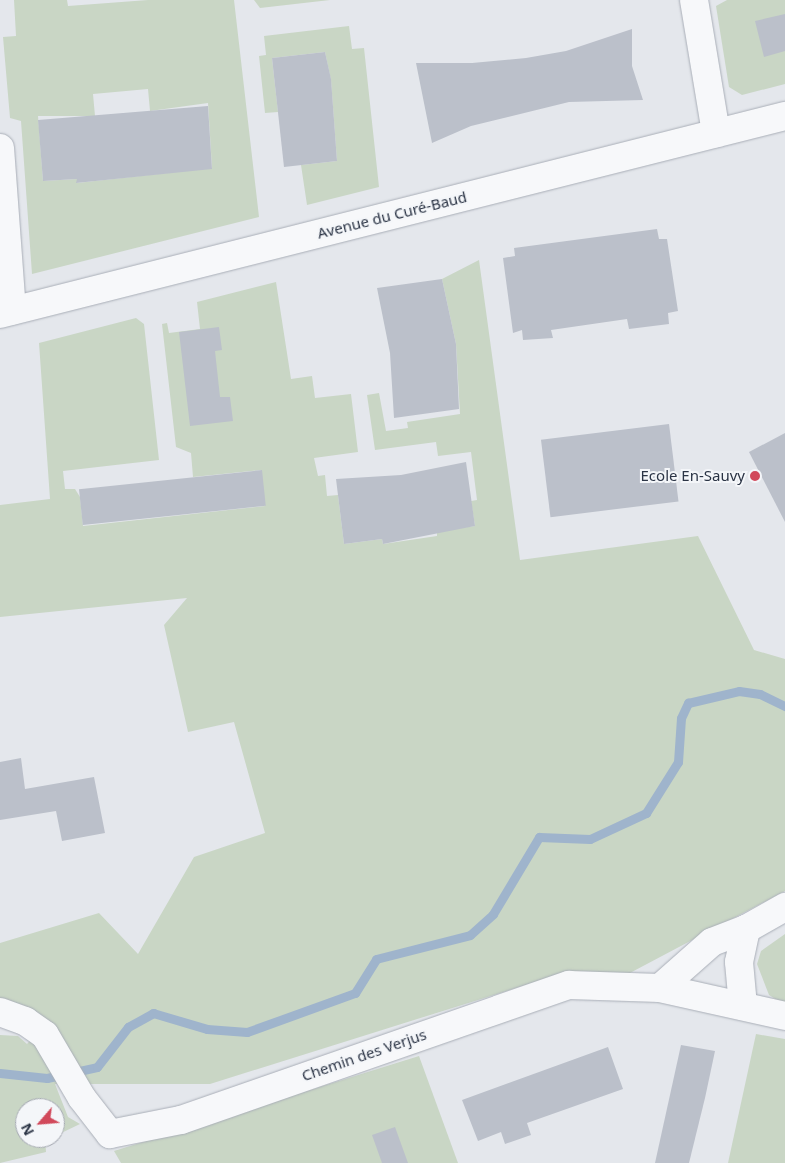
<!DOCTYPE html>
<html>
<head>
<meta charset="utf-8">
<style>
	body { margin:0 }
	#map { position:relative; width:785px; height:1163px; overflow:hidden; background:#e4e7ec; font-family:"Noto Sans",sans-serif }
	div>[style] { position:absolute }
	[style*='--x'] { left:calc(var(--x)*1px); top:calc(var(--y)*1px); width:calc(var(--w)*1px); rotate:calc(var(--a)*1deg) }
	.green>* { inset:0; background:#c9d6c5 }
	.stream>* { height:9px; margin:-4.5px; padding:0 4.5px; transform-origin:4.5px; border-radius:4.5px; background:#9fb4cc }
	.building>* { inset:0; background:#bbc0ca; transform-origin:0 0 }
	.roads { filter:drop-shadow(0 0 1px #a9aeb7) drop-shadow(0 0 1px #a9aeb7) }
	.minor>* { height:28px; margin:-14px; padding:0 14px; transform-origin:14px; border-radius:14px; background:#f7f8fa }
	.tertiary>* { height:28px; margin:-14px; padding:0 14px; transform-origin:14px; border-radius:14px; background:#f7f8fa }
	.dots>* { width:14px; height:14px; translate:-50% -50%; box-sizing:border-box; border:2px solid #f4f6f9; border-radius:50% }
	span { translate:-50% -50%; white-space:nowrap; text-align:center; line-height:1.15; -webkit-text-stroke:4px #f4f6f9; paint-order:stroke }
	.street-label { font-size:15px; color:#2b3445 }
	.poi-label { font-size:15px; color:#2b3445 }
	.right { translate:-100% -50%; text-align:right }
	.north { position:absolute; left:15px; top:1098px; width:50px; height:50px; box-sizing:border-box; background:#f4f6f9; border:1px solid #a4a8b1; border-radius:50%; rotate:243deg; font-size:14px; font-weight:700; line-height:20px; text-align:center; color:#2b3445 }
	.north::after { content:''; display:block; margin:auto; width:18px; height:22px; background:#d1495b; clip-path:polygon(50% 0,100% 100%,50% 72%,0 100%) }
</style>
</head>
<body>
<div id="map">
	<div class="green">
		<i style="clip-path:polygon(evenodd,14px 0,67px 0,68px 6px,148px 0,234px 0,259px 217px,32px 274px,21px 121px,10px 118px,3px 37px,16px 36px,14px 0,148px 89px,150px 111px,208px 103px,212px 168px,77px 183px,77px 179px,43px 181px,38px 116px,95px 116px,93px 94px,148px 89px)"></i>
		<i style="clip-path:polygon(254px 0,330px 0,260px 8px)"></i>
		<i style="clip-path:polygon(727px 0,785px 0,785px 84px,742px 95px,729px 87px,716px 6px)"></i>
		<i style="clip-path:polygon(349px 26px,352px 49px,364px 48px,379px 187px,307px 205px,301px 165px,337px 161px,331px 80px,325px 52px,272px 58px,278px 112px,265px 113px,259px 56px,266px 55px,264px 36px)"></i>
		<i style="clip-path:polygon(479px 260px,520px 560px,698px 536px,754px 650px,785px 659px,785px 891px,628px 974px,564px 973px,210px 1084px,55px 1084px,68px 1117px,80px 1124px,55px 1136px,55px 1108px,25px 1108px,25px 1138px,45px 1138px,46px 1152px,0 1163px,0 1035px,18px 1036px,27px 1044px,44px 1025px,0 1000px,0 943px,99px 913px,138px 954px,194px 857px,265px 833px,234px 722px,188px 732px,164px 625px,187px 598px,0 617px,0 505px,50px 499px,39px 343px,136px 318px,144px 324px,159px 460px,63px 471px,65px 489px,75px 489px,80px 497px,83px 526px,265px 506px,261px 470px,193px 477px,191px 453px,176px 447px,162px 324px,167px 323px,169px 333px,200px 329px,197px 302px,276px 282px,291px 379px,312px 376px,315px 398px,351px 394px,358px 452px,314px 458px,318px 476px,325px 475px,327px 496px,338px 495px,344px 544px,382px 539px,383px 544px,437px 536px,437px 531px,475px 526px,471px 501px,477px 500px,471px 452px,438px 456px,436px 442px,375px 450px,367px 395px,379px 393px,386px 431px,408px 428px,407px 422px,460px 414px,456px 344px,442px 279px)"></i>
		<i style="clip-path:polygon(785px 934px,785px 1005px,769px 995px,757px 964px,761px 951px)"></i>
		<i style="clip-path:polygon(756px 1034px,785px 1039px,785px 1163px,728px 1163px)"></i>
		<i style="clip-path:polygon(419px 1056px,458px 1163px,121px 1163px,114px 1151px)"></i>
	</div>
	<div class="stream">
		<i style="--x:0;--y:1073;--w:47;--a:6.1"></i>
		<i style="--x:47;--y:1078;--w:51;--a:-12.4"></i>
		<i style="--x:97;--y:1067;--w:51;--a:-52.2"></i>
		<i style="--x:128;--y:1027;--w:29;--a:-29"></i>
		<i style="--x:153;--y:1013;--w:56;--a:16.5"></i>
		<i style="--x:207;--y:1029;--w:40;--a:4.3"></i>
		<i style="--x:247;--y:1032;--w:115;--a:-19.9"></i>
		<i style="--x:355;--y:993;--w:40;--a:-58"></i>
		<i style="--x:376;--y:959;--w:97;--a:-14.3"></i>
		<i style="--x:470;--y:935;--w:31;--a:-42"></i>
		<i style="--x:493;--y:914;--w:90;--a:-59.1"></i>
		<i style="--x:539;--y:837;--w:51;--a:2.2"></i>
		<i style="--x:590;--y:839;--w:62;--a:-24.9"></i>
		<i style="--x:646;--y:813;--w:60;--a:-57.9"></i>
		<i style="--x:678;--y:762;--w:44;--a:-86.1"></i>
		<i style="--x:681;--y:718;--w:17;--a:-65"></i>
		<i style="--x:688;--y:703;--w:52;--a:-13.2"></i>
		<i style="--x:739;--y:691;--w:21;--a:8"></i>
		<i style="--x:760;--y:694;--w:28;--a:26"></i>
	</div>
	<div class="building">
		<i style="clip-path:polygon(785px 14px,785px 51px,764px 57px,755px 21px)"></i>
		<i style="clip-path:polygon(632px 29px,632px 66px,643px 100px,569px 102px,471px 126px,432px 143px,416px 63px,472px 63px,526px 58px,566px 51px)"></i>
		<i style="clip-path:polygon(325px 52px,331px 79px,337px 161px,284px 167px,272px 58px)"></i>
		<i style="clip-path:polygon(208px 106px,212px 169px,76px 183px,77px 179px,43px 181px,38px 120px)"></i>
		<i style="clip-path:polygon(657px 229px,659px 239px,667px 239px,678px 311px,668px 313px,669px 324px,629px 329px,627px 319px,551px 330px,553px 338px,523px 340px,522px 330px,513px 333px,503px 258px,515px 256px,514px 248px)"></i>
		<i style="clip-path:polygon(442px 279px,456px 344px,459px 409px,394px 418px,390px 353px,377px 288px)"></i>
		<i style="clip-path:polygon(219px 327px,222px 350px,215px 351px,220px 397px,230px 397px,233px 421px,190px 426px,179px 332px)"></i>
		<i style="left:669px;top:424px;width:78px;height:129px;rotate:83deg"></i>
		<i style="clip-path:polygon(785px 433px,785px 522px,749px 452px)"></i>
		<i style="clip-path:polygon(466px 462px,475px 526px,383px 544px,382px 539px,344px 544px,336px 479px,401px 475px)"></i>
		<i style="left:262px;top:470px;width:36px;height:184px;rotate:84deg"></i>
		<i style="clip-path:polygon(21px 758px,25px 789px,94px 777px,105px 833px,62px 841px,56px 811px,0 820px,0 762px)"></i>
		<i style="clip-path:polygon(681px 1045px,715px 1051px,705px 1098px,689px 1163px,655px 1163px)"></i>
		<i style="clip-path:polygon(608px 1047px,623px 1089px,527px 1123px,531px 1135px,505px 1144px,501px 1132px,478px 1141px,462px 1100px)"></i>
		<i style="clip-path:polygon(395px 1127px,408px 1163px,382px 1163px,372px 1135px)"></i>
	</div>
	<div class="roads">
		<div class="minor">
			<i style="--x:694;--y:0;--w:135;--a:80.6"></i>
			<i style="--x:0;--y:148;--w:163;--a:85.8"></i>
			<i style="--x:660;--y:988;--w:69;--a:-41.5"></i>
			<i style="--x:712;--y:942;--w:36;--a:-21"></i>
			<i style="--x:743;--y:1006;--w:44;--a:-95.2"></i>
			<i style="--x:739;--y:962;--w:34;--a:-78"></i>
			<i style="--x:746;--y:929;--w:45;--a:-29.4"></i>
			<i style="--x:0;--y:1012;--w:27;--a:20"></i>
			<i style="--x:25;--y:1021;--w:24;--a:35"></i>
			<i style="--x:45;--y:1035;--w:73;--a:59.6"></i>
			<i style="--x:82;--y:1098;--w:46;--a:52.1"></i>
			<i style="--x:110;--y:1134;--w:72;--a:-11.2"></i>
			<i style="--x:181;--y:1120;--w:411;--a:-19.2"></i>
			<i style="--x:569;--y:985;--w:91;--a:1.9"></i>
			<i style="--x:660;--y:988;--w:128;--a:12.6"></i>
		</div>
		<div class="tertiary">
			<i style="--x:0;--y:314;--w:810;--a:-14.16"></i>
		</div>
	</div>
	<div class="dots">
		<i style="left:755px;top:476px;background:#d1495b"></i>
	</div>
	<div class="street-label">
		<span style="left:392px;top:215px;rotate:-14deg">Avenue du Curé-Baud</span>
		<span style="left:364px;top:1055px;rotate:-19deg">Chemin des Verjus</span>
	</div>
	<div class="poi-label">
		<span class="right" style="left:745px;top:476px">Ecole En-Sauvy</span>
	</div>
	<div class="north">N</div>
</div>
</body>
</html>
